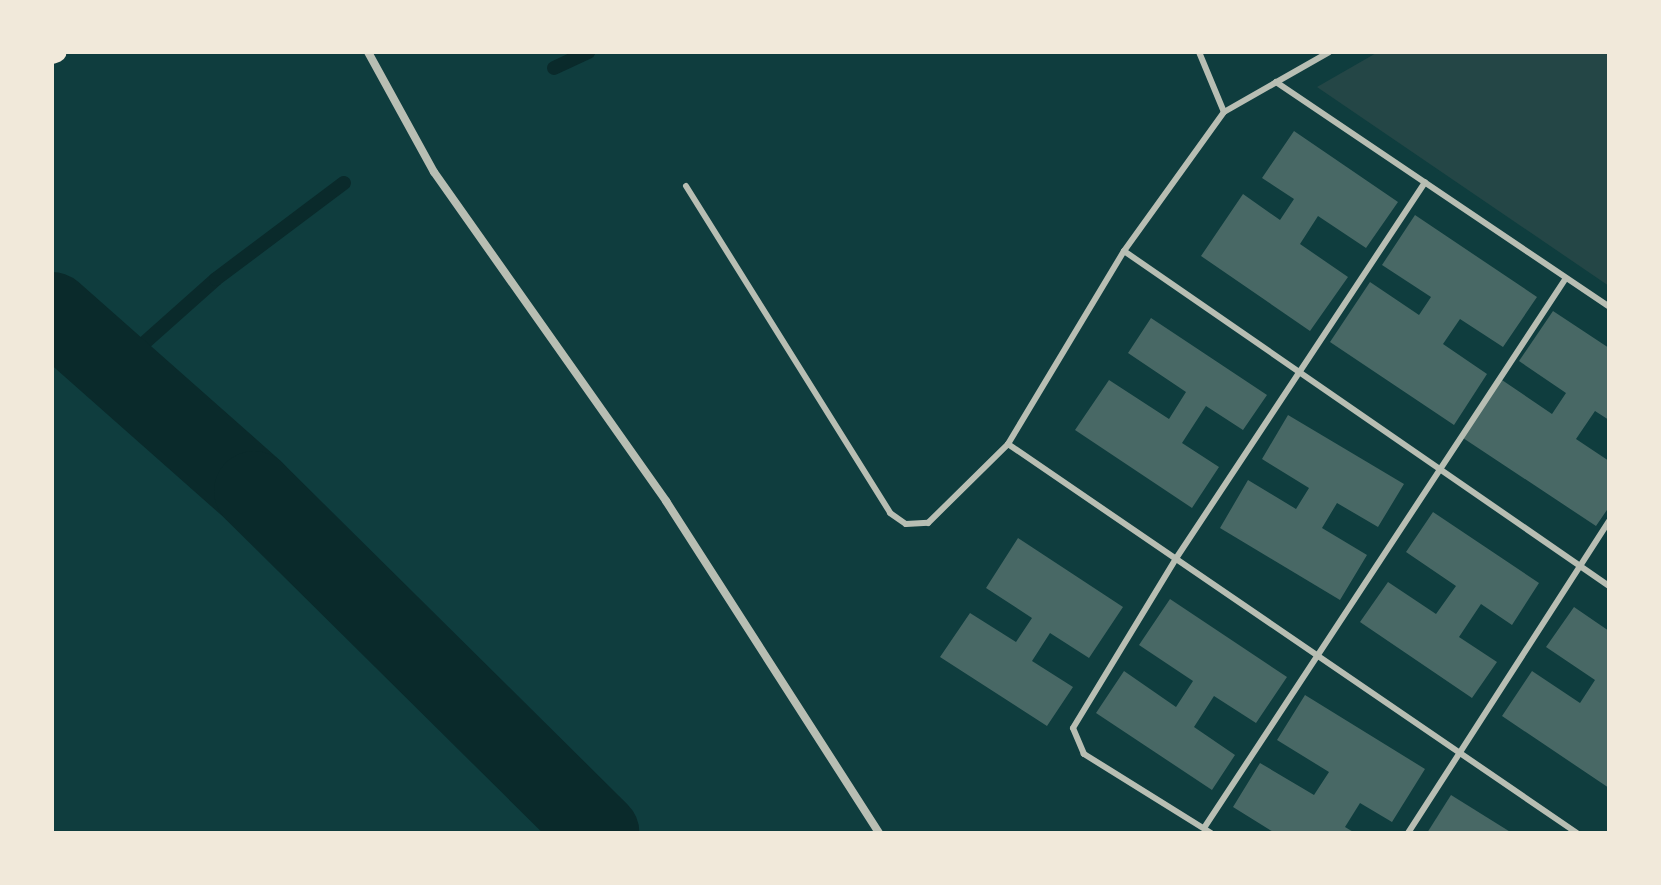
<!DOCTYPE html>
<html>
<head>
<meta charset="utf-8">
<style>
	body { margin:0 }
	#map { position:relative; width:1661px; height:885px; overflow:hidden; background:#0f3d3e; font-family:Roboto,sans-serif }
	div>[style] { position:absolute }
	[style*='--x'] { left:calc(var(--x)*1px); top:calc(var(--y)*1px); width:calc(var(--w)*1px); rotate:calc(var(--a)*1deg) }
	.green>* { inset:0; background:#244646 }
	.stream>* { height:14px; margin:-7px; padding:0 7px; transform-origin:7px; border-radius:7px; background:#0a2a2b }
	.river>* { height:80px; margin:-40px; padding:0 40px; transform-origin:40px; border-radius:40px; background:#0a2a2b }
	.building>* { inset:0; background:#486865 }
	.service>* { height:6px; margin:-3px; padding:0 3px; transform-origin:3px; border-radius:3px; background:#b8beb3 }
	.minor>* { height:8px; margin:-4px; padding:0 4px; transform-origin:4px; border-radius:4px; background:#b8beb3 }
	.primary>* { height:20px; margin:-10px; padding:0 10px; transform-origin:10px; border-radius:10px; background:#f1e9da }
	span { translate:-50% -50%; white-space:nowrap; text-align:center; line-height:1.15; -webkit-text-stroke:6px #f1e9da; paint-order:stroke }
	.frame { position:absolute; inset:0; border:54px solid #f1e9da; pointer-events:none }
</style>
</head>
<body>
<div id="map">
	<div class="green">
		<i style="clip-path:polygon(1378px 52px,1609px 52px,1609px 286px,1317px 87px)"></i>
	</div>
	<div class="stream">
		<i style="--x:554;--y:68;--w:38;--a:-25"></i>
		<i style="--x:115;--y:369;--w:135;--a:-41.7"></i>
		<i style="--x:216;--y:279;--w:160;--a:-36.9"></i>
	</div>
	<div class="river">
		<i style="--x:52;--y:312;--w:270;--a:41.5"></i>
		<i style="--x:254;--y:491;--w:486;--a:44.7"></i>
	</div>
	<div class="building">
		<i style="clip-path:polygon(1294px 131px,1398px 202px,1366px 248px,1318px 216px,1300px 244px,1348px 277px,1310px 331px,1201px 256px,1243px 194px,1280px 220px,1294px 199px,1262px 178px)"></i>
		<i style="clip-path:polygon(1415px 215px,1537px 297px,1503px 347px,1460px 319px,1443px 344px,1487px 374px,1454px 425px,1330px 342px,1370px 282px,1419px 315px,1431px 297px,1382px 265px)"></i>
		<i style="clip-path:polygon(1553px 311px,1609px 348px,1609px 420px,1595px 411px,1576px 439px,1609px 461px,1609px 507px,1596px 526px,1460px 436px,1499px 378px,1552px 414px,1566px 393px,1519px 361px)"></i>
		<i style="clip-path:polygon(1151px 318px,1267px 395px,1243px 430px,1206px 406px,1182px 443px,1219px 467px,1192px 508px,1075px 430px,1109px 380px,1169px 419px,1186px 392px,1128px 353px)"></i>
		<i style="clip-path:polygon(1288px 415px,1404px 484px,1378px 527px,1337px 503px,1322px 528px,1367px 555px,1340px 600px,1220px 528px,1248px 480px,1296px 509px,1309px 488px,1262px 459px)"></i>
		<i style="clip-path:polygon(1433px 512px,1539px 583px,1512px 625px,1481px 604px,1459px 637px,1497px 662px,1472px 698px,1360px 622px,1388px 582px,1436px 614px,1456px 586px,1406px 552px)"></i>
		<i style="clip-path:polygon(1018px 538px,1123px 607px,1089px 658px,1050px 633px,1032px 661px,1073px 687px,1047px 726px,940px 657px,970px 613px,1016px 642px,1032px 618px,986px 588px)"></i>
		<i style="clip-path:polygon(1170px 599px,1287px 677px,1256px 723px,1214px 696px,1194px 727px,1235px 755px,1212px 790px,1096px 713px,1124px 671px,1176px 707px,1193px 681px,1139px 645px)"></i>
		<i style="clip-path:polygon(1574px 607px,1609px 631px,1609px 788px,1502px 716px,1532px 671px,1580px 703px,1595px 680px,1546px 647px)"></i>
		<i style="clip-path:polygon(1305px 695px,1425px 769px,1392px 822px,1360px 803px,1345px 827px,1355px 833px,1275px 833px,1233px 807px,1260px 763px,1314px 795px,1329px 772px,1277px 740px)"></i>
		<i style="clip-path:polygon(1451px 795px,1512px 833px,1427px 833px)"></i>
	</div>
	<div class="service">
		<i style="--x:1199;--y:52;--w:65;--a:67.4"></i>
		<i style="--x:1276;--y:82;--w:402;--a:34"></i>
		<i style="--x:686;--y:186;--w:385;--a:58"></i>
		<i style="--x:890;--y:513;--w:19;--a:35"></i>
		<i style="--x:906;--y:524;--w:22;--a:-3"></i>
		<i style="--x:928;--y:523;--w:112;--a:-44.6"></i>
		<i style="--x:1008;--y:444;--w:225;--a:-59"></i>
		<i style="--x:1124;--y:251;--w:171;--a:-54.3"></i>
		<i style="--x:1224;--y:112;--w:121;--a:-29.7"></i>
		<i style="--x:1124;--y:251;--w:589;--a:34.63"></i>
		<i style="--x:1008;--y:444;--w:689;--a:34.36"></i>
		<i style="--x:1204;--y:828;--w:658;--a:-56.65"></i>
		<i style="--x:1211;--y:833;--w:150;--a:-148.1"></i>
		<i style="--x:1084;--y:754;--w:28;--a:-113"></i>
		<i style="--x:1073;--y:728;--w:197;--a:-58.7"></i>
		<i style="--x:1175;--y:560;--w:453;--a:-56.5"></i>
		<i style="--x:1408;--y:833;--w:371;--a:-57.2"></i>
	</div>
	<div class="minor">
		<i style="--x:368;--y:52;--w:137;--a:61.2"></i>
		<i style="--x:434;--y:172;--w:403;--a:54.8"></i>
		<i style="--x:666;--y:501;--w:394;--a:57.3"></i>
	</div>
	<div class="primary">
		<i style="--x:52;--y:54;--w:5;--a:-22"></i>
	</div>
	<div class="frame"></div>
</div>
</body>
</html>
